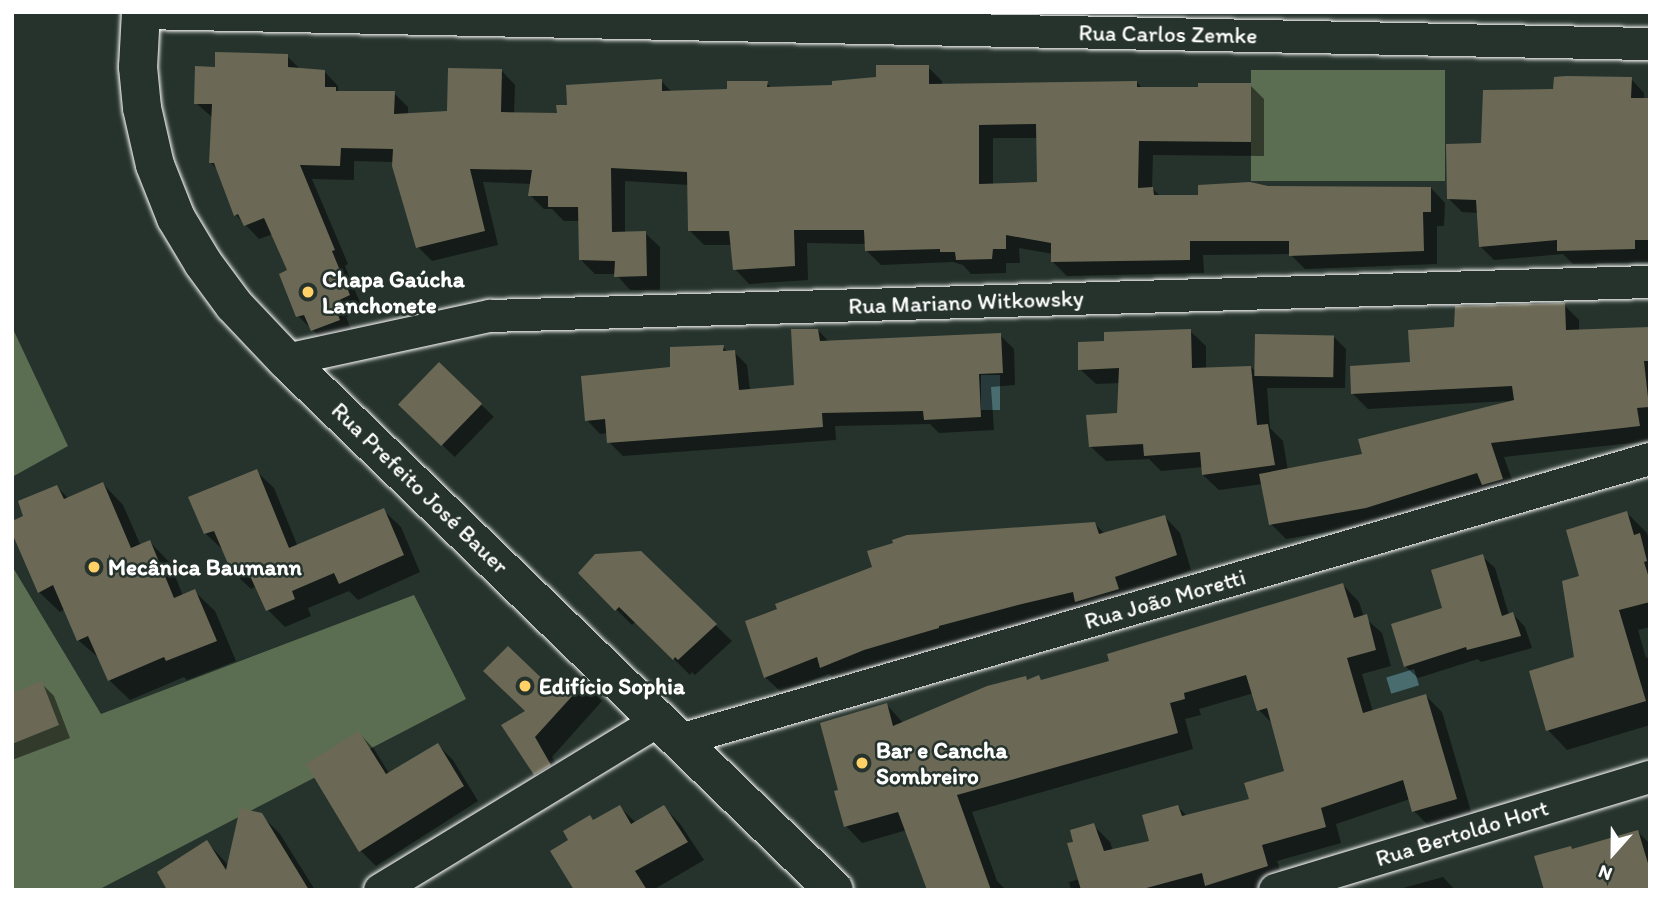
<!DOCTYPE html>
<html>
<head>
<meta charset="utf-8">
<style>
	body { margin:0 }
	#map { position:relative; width:1662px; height:902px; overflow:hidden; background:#26332d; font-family:Itim,sans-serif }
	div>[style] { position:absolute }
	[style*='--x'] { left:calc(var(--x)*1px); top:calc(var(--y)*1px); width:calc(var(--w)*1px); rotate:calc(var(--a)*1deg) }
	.green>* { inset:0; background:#5c6e51; transform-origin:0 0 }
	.water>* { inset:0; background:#496c6f; transform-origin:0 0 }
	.shadow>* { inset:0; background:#0007; transform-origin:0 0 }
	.building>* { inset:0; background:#6b6955; transform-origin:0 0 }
	.roads { filter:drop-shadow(0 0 2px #fff) drop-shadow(0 0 2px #fff) }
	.street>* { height:32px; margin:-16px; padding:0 16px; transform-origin:16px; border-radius:16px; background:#26332d }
	.secondary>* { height:38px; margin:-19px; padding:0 19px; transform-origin:19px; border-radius:19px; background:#26332d }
	.dots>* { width:19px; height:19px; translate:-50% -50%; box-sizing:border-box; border:4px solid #26332d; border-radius:50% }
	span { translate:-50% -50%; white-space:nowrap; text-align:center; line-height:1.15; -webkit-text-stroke:5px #26332d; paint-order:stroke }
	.street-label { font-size:23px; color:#fff }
	.poi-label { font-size:23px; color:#fff; font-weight:700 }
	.left { translate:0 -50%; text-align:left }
	.frame { position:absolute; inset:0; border:14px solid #fff; pointer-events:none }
	.north { position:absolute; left:1578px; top:818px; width:70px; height:70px; -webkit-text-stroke:5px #26332d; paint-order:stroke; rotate:201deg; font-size:19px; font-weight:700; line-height:28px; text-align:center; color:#fff }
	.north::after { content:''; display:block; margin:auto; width:24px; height:32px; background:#fff; clip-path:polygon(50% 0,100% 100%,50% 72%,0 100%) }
</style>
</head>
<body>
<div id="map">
	<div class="green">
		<i style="left:1251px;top:70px;width:194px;height:111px"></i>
		<i style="clip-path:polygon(12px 327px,68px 446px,12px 477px)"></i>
		<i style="clip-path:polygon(12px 566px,101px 714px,414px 595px,466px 699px,98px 890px,12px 890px)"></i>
	</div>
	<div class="water">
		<i style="left:981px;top:375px;width:19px;height:35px"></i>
		<i style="left:1414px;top:669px;width:17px;height:29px;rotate:73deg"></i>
	</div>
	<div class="shadow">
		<i style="clip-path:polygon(evenodd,287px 56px,300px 69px,324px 71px,338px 86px,338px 92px,394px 93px,408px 107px,408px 115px,449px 113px,501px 70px,515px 85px,514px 114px,558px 115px,569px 106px,661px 81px,673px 93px,729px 91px,767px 83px,772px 89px,834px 87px,928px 67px,942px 81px,942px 85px,1137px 82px,1143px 89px,1200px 89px,1250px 85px,1264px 99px,1264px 156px,1153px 155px,1152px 188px,1161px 197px,1200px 197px,1267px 187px,1431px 188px,1445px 203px,1444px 226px,1437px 226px,1437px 264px,1305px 269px,1290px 254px,1203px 255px,1204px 273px,1067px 276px,1053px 262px,1053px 254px,1019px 248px,1020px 263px,1006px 263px,1006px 273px,971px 274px,963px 265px,953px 262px,881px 265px,867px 251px,867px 244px,807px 243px,808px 280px,749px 284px,735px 269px,732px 245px,704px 245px,690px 231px,689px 185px,625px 181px,625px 233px,645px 233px,660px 247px,660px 290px,630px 290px,616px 274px,595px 274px,581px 260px,580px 221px,564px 221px,552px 209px,544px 209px,530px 195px,532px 184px,483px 182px,498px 245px,432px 261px,418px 247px,394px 162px,354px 161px,354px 180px,312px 179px,348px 264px,345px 266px,363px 310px,346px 317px,353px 334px,327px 344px,298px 316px,289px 271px,273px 234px,259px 239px,236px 215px,218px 170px,211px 163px,213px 118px,196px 103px,216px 69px,287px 56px,993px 138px,1038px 138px,1038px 183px,993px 185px,993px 138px)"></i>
		<i style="clip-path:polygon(1631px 79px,1644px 93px,1644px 99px,1650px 99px,1648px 262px,1573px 264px,1563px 254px,1494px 260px,1480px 246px,1478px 213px,1462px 212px,1448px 198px,1483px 145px,1555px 91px)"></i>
		<i style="clip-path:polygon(1564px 305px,1579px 320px,1579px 331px,1650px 329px,1650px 441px,1504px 457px,1517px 494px,1498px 499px,1488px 489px,1381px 523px,1286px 539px,1271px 524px,1263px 484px,1219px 490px,1203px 475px,1203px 467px,1161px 471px,1149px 459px,1106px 461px,1090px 446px,1119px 415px,1120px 383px,1096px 384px,1080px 369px,1190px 331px,1206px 346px,1206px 369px,1251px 367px,1257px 373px,1333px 336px,1346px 349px,1345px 388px,1267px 388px,1270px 428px,1283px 441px,1288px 471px,1364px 455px,1508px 401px,1368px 409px,1353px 394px,1412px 364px,1456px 328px)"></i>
		<i style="clip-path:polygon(818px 330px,830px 343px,1000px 335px,1014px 349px,1015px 385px,991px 387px,994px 430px,939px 433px,930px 424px,835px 426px,836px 440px,623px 456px,609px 442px,608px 433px,600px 434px,587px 420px,672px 368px,723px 347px,728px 352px,734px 352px,747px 365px,750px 390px,796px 387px)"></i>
		<i style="left:439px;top:364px;width:76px;height:56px;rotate:44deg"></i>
		<i style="clip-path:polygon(256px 471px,274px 488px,298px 547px,383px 510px,401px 527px,420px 572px,358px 600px,349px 591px,308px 608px,311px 616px,285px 627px,268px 610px,257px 586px,251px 589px,233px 572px,223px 550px,205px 533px)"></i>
		<i style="clip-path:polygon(103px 484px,123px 505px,141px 546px,150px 542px,170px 563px,183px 596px,194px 591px,215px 611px,236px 661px,187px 680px,184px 677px,130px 700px,109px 680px,100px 659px,78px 640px,65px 609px,60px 612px,39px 592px,25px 517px,57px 487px,69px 499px)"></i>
		<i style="clip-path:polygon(1627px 513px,1647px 533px,1650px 544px,1650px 627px,1638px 630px,1646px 658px,1650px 657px,1650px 725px,1567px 750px,1548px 730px,1576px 658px,1581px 577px)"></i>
		<i style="clip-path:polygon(1165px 517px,1180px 533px,1191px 570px,1129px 593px,1134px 605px,1083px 608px,1038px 619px,880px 665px,838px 682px,829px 674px,781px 692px,765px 677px,1094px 523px,1105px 534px)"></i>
		<i style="clip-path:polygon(640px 553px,732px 641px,695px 675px,692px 672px,690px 675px,636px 621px,632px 625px,580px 573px)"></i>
		<i style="clip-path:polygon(1482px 556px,1495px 568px,1509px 615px,1513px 614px,1525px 627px,1532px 648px,1481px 662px,1478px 659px,1418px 678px,1405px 666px)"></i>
		<i style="clip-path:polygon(1343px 585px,1359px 602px,1364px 617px,1382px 633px,1391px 666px,1362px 674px,1373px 712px,1426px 696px,1442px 712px,1472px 815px,1430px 827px,1414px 811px,1410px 799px,1336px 824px,1341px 843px,1277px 861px,1284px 882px,1259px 890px,1071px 890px,1069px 882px,1080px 879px,1076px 843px,1093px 825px,1110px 842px,1113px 851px,1151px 842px,1178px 807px,1188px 817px,1251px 800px,1286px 772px,1273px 724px,1259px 710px,1254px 693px,1199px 709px,1201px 715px,1185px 719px,1193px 749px,972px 812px,997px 881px,1006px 890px,932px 890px,907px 830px,862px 843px,846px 826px,840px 792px,887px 705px,904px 724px,1025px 678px,1028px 681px,1039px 677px,1043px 682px,1111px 662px)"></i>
		<i style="clip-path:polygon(581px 679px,602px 701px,552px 757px,569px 784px,554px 793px,535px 774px,503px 726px)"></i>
		<i style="clip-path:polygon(41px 683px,54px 696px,70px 738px,12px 760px,12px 695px)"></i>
		<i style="clip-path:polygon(359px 733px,374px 749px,389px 773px,438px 745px,453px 760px,478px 801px,376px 866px,361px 851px)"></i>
		<i style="clip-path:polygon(620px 807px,636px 823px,664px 807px,681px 825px,704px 860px,653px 890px,576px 890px,594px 821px)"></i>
		<i style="clip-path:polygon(261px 815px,280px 834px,315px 890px,169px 890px,207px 842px,229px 866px)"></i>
		<i style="clip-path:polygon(1638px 832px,1650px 844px,1650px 890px,1573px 851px)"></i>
		<i style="clip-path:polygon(1443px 877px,1455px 890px,1400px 889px)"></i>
	</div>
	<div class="building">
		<i style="clip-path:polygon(evenodd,215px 52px,288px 54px,288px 67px,325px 70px,325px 87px,336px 87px,336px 91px,395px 91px,394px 114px,447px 111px,448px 68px,502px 69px,501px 112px,557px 113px,556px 105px,567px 105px,566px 85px,662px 79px,662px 91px,727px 89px,727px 81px,768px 81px,767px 87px,832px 85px,832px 81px,876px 77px,876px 65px,929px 65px,929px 84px,1137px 81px,1137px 87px,1198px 87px,1198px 83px,1251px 83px,1251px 142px,1139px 141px,1138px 188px,1153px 187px,1154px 195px,1198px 195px,1198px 185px,1250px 182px,1268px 186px,1431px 187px,1431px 212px,1423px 212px,1424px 251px,1289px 256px,1289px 241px,1190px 241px,1190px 260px,1051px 262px,1051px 243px,1006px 235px,1006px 249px,993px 249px,992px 259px,956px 260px,955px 252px,940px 252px,940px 249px,865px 251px,864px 230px,794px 230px,795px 266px,733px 270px,729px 231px,688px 231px,687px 172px,611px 168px,612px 232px,646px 231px,647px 276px,614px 277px,615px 261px,579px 260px,578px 207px,548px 207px,548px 196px,528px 196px,532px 170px,470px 169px,485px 231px,416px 248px,392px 166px,393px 149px,341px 148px,340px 166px,300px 165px,335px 250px,332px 251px,350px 295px,333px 303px,340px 320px,311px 331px,304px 315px,296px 317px,279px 274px,287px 270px,264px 218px,244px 226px,238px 214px,234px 216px,214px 163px,209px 163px,212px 104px,194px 104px,195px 66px,215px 67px,215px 52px,1036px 124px,1037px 182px,979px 184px,979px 125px,1036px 124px)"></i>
		<i style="clip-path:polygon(1566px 76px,1632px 77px,1631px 98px,1650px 98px,1650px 240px,1635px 240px,1635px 249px,1557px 251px,1557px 240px,1479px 247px,1476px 200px,1447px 199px,1446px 144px,1481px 143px,1483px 90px,1553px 89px,1554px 77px)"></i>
		<i style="clip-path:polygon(1565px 303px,1566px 330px,1650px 327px,1650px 361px,1644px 361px,1649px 407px,1637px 408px,1640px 426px,1491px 443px,1503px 479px,1482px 485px,1477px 473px,1366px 508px,1269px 525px,1259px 474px,1362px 454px,1358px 439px,1514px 400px,1512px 386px,1351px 394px,1350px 366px,1410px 362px,1408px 330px,1454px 327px,1455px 306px)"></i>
		<i style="clip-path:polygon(791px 329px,818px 329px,820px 341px,1001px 333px,1003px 373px,979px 374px,981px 417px,924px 420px,923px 411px,822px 413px,823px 427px,607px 443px,605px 419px,585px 421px,581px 376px,670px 367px,670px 347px,724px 345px,723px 351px,735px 350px,739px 390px,794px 385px)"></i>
		<i style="clip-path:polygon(1191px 329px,1192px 368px,1251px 366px,1257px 425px,1268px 424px,1275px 465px,1202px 475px,1200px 452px,1144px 456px,1143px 444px,1089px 447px,1086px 415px,1117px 413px,1119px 368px,1078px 370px,1078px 342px,1104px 341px,1104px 332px)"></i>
		<i style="left:1255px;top:334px;width:79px;height:42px;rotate:1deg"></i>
		<i style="left:439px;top:362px;width:60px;height:59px;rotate:44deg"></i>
		<i style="clip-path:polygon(257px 469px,289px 548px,384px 508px,404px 555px,339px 584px,334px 573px,292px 591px,295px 599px,266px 611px,246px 567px,232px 573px,214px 531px,204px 534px,188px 497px)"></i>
		<i style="clip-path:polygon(103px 482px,131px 548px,150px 540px,174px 598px,195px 589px,217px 641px,166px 661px,164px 657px,108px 681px,88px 636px,77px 641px,53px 585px,38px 593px,12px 533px,12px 521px,23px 516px,18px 501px,57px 485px,64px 499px)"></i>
		<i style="clip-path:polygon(1627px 511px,1634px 535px,1640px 533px,1647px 561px,1644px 562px,1650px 581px,1650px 602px,1619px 610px,1646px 701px,1546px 731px,1529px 671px,1574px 657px,1562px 581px,1579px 576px,1566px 530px)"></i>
		<i style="clip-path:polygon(1165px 515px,1177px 555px,1115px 577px,1119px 589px,1075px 602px,1073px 592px,1022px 604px,939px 626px,939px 628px,864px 650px,820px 668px,817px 657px,764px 678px,745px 621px,777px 609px,775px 604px,872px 567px,867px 551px,893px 543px,892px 540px,907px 535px,1095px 522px,1099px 534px)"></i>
		<i style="clip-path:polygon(641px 551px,717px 624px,678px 660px,675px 657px,673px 660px,619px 607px,615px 611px,578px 573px,595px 554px)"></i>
		<i style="clip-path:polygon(1483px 554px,1502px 616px,1513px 612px,1521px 636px,1467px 650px,1466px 647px,1404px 667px,1391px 624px,1442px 608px,1431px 570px)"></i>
		<i style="clip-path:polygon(1343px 583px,1354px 618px,1367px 614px,1376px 650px,1347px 658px,1363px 713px,1426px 694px,1457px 799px,1412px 812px,1403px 780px,1321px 808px,1326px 827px,1262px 845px,1268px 866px,1205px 886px,1202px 873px,1139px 890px,1081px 890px,1067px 843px,1073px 842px,1070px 830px,1094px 823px,1104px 851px,1149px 841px,1142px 815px,1178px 805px,1182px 816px,1249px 799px,1244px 783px,1284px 771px,1267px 708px,1257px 711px,1246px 675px,1184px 693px,1185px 699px,1170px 703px,1178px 733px,957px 795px,991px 890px,927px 890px,898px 812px,844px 827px,834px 791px,838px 790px,820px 723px,887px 703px,893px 726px,987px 686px,1026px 676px,1027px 680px,1039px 675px,1041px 680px,1109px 661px,1107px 654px)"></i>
		<i style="clip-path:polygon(508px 646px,556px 692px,581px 677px,585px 682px,535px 737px,551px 765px,534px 775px,501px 725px,525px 711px,483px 671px)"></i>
		<i style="clip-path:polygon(42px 681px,59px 725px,12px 744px,12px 693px)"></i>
		<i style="clip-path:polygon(359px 731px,386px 774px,438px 743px,464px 786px,359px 852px,306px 764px)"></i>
		<i style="clip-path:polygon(620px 805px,631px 824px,664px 805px,688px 842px,635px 871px,647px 890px,574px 890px,550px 851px,568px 840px,563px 831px,590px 815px,593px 820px)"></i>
		<i style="clip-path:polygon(240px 808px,262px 813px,309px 890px,167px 890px,157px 872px,207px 840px,226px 870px)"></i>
		<i style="clip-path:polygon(1638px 830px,1650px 870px,1650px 890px,1544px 890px,1534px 856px,1571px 846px,1572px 849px)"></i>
	</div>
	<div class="roads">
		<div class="street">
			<i style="--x:141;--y:13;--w:1509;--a:1.18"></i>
			<i style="--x:286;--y:360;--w:209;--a:-12.2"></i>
			<i style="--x:490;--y:316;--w:1160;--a:-1.68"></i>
			<i style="--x:680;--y:740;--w:1010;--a:-16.16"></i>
			<i style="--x:380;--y:890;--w:328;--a:-31.3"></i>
			<i style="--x:1275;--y:890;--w:392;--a:-16.8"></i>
		</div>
		<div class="secondary">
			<i style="--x:141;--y:12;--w:55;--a:93.1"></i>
			<i style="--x:138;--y:67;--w:41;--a:84.4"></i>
			<i style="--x:142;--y:108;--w:58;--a:77.2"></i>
			<i style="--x:155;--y:165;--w:57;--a:68.4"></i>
			<i style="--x:176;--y:218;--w:52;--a:59"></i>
			<i style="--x:203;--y:263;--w:52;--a:53.6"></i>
			<i style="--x:234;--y:305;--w:76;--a:46.6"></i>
			<i style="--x:286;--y:360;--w:762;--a:44.04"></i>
		</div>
	</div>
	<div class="dots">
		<i style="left:308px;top:292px;background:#ffd166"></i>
		<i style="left:94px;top:567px;background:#ffd166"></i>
		<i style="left:525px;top:686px;background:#ffd166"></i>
		<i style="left:862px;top:763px;background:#ffd166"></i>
	</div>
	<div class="street-label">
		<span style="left:1168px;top:34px;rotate:1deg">Rua Carlos Zemke</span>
		<span style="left:966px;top:302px;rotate:-2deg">Rua Mariano Witkowsky</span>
		<span style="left:420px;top:488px;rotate:44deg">Rua Prefeito José Bauer</span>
		<span style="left:1165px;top:599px;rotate:-16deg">Rua João Moretti</span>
		<span style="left:1462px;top:833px;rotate:-17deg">Rua Bertoldo Hort</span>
	</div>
	<div class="poi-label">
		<span class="left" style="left:322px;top:292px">Chapa Gaúcha<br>Lanchonete</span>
		<span class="left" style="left:108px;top:567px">Mecânica Baumann</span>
		<span class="left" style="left:539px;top:686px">Edifício Sophia</span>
		<span class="left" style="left:876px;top:763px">Bar e Cancha<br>Sombreiro</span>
	</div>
	<div class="frame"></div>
	<div class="north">N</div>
</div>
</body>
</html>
